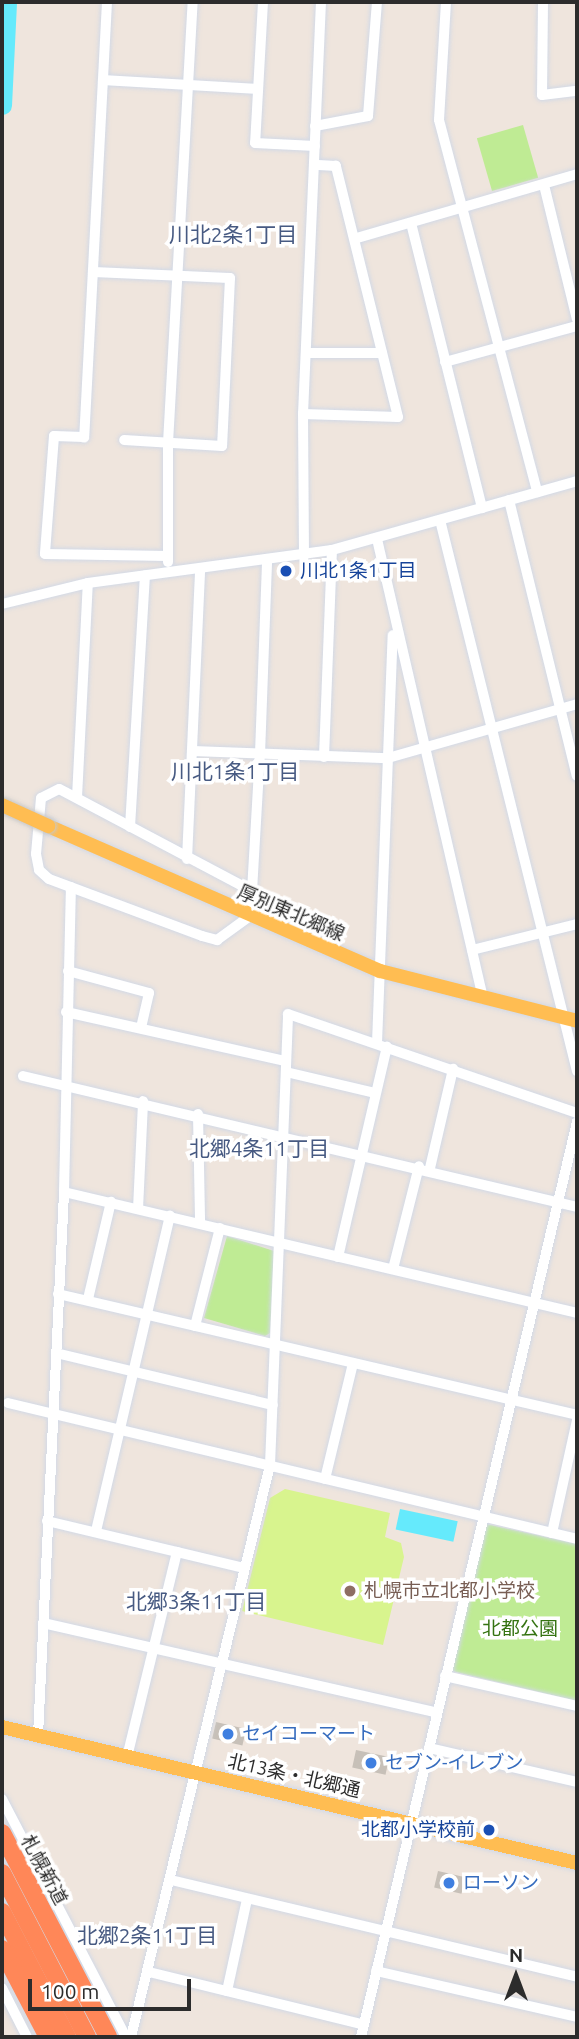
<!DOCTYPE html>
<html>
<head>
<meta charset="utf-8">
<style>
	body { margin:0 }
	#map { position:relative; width:579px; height:2039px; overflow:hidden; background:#efe5dd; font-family:Ubuntu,"Noto Sans JP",sans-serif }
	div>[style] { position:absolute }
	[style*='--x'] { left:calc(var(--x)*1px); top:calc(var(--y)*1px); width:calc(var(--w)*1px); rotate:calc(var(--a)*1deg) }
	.green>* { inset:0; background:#bfeb94; transform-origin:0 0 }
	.pitch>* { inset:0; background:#d8f48e }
	.water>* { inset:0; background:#65eafc; transform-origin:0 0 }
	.river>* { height:19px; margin:-9.5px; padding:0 9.5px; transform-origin:9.5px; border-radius:9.5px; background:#65eafc }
	.building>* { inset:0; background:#c7c0b8; transform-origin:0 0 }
	.roads { filter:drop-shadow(0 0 2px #d2d9e6) drop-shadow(0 0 2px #d2d9e6) }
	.minor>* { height:10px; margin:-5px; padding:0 5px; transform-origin:5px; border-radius:5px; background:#fff }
	.major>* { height:14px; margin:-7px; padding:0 7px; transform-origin:7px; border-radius:7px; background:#ffbd52 }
	.highway>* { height:18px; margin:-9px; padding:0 9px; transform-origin:9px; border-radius:9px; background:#ff8758 }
	.bridges { filter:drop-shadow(0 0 2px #c8c8c8) drop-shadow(0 0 2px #c8c8c8) }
	.major-bridge>* { height:14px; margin:-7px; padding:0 7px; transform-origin:7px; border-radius:7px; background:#ffbd52 }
	.dots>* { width:19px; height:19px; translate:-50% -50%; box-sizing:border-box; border:4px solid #fff; border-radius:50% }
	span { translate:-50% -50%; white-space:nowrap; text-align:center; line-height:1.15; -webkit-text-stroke:7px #fff; paint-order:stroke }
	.transit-label { font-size:19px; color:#164399 }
	.left { translate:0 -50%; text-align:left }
	.right { translate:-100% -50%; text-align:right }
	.street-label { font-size:19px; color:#2c2c2c }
	.education-label { font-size:19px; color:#785e54 }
	.park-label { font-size:19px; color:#357312 }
	.shop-label { font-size:19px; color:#366cbe }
	.neighbourhood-label { font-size:21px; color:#475a82 }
	.frame { position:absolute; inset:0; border:4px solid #2c2c2c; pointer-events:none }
	.north { position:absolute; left:481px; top:1941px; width:70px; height:70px; -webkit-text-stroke:5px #fff; paint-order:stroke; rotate:0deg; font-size:19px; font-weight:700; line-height:28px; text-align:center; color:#2c2c2c }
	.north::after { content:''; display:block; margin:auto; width:24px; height:32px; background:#2c2c2c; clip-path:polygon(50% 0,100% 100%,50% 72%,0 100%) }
	.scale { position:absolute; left:28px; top:1979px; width:163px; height:32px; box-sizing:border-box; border:4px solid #2c2c2c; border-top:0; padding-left:9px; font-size:21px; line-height:24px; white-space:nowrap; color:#2c2c2c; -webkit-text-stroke:5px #fff; paint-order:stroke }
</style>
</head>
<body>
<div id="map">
	<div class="green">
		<i style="left:523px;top:125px;width:55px;height:48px;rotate:74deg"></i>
		<i style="clip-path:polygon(227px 1236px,274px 1251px,270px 1333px,265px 1336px,204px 1318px)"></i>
		<i style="clip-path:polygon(486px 1524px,577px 1544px,577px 1701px,452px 1671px)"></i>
	</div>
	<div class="pitch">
		<i style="clip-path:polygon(285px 1489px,390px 1513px,385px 1537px,401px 1543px,404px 1557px,383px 1645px,242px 1611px,270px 1498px)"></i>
	</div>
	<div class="water">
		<i style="left:400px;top:1509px;width:59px;height:21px;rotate:12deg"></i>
	</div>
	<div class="river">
		<i style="--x:2;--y:105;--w:103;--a:-87.2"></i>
	</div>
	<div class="building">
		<i style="left:216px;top:1722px;width:31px;height:17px;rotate:13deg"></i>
		<i style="left:356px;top:1750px;width:34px;height:18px;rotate:12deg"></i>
		<i style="left:438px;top:1871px;width:28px;height:17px;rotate:13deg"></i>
	</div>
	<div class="roads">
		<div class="minor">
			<i style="--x:107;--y:2;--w:436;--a:93"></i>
			<i style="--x:84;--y:437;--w:30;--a:-178"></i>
			<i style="--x:54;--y:436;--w:118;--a:94.4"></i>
			<i style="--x:45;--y:554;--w:123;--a:0.9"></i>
			<i style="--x:263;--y:2;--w:141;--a:93.2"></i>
			<i style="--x:255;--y:143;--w:60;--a:2.9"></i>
			<i style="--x:446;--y:2;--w:118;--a:93.4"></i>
			<i style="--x:439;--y:120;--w:385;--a:75.2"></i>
			<i style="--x:543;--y:2;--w:93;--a:90.6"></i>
			<i style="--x:542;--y:95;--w:35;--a:-7"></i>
			<i style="--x:103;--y:80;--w:155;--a:3.3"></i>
			<i style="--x:315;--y:126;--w:54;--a:-10.7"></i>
			<i style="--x:368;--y:116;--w:114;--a:-85.5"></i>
			<i style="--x:544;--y:185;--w:138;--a:76.2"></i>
			<i style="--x:411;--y:223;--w:294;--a:76"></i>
			<i style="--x:357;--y:238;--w:229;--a:-16.2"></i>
			<i style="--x:93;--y:272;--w:137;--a:2.5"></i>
			<i style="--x:230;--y:278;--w:168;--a:92.7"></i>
			<i style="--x:222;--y:446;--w:98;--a:-176.5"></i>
			<i style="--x:306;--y:353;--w:76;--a:0"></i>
			<i style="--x:445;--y:362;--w:137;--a:-15.3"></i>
			<i style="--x:303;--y:414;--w:95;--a:1.8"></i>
			<i style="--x:398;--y:417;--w:259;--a:-103.9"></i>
			<i style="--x:336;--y:166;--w:22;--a:-177"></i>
			<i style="--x:509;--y:500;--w:284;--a:76.2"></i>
			<i style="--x:440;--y:520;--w:568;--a:76.04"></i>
			<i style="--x:377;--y:539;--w:472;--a:77"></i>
			<i style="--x:304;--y:556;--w:142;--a:-90.4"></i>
			<i style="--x:303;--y:414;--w:412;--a:-87.5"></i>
			<i style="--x:168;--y:562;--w:119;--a:-90"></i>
			<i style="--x:168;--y:443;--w:442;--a:-86.8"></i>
			<i style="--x:2;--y:604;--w:89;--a:-13.7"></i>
			<i style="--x:88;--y:583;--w:246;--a:-7.7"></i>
			<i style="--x:332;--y:550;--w:255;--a:-15.7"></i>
			<i style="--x:193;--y:751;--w:195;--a:2.1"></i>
			<i style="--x:388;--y:758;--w:197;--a:-15.9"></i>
			<i style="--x:324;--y:757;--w:207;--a:-87.8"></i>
			<i style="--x:77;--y:797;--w:214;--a:-87.1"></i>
			<i style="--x:130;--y:827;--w:252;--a:-86.6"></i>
			<i style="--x:187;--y:859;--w:290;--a:-87.4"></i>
			<i style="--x:252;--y:891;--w:218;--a:-152.1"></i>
			<i style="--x:59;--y:789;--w:20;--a:153"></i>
			<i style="--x:41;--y:798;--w:56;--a:95.1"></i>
			<i style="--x:36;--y:854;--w:16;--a:79"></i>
			<i style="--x:39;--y:870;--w:13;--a:42"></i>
			<i style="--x:49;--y:879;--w:163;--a:20.4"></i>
			<i style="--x:202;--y:936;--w:16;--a:15"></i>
			<i style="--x:217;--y:940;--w:41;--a:-36"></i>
			<i style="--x:250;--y:916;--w:25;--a:-85"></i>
			<i style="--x:252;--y:891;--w:137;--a:-86.7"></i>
			<i style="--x:260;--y:754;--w:193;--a:-87.9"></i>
			<i style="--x:472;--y:950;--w:108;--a:-13.9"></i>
			<i style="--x:68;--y:971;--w:84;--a:15.2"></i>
			<i style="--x:149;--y:993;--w:36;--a:103"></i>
			<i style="--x:66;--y:1012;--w:225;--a:12.6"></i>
			<i style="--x:377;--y:1043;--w:408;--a:-87.8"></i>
			<i style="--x:286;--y:1072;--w:91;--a:13.3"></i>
			<i style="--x:23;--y:1076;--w:569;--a:13.3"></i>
			<i style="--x:198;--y:1114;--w:109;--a:88.9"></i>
			<i style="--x:430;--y:1168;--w:102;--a:-76.9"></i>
			<i style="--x:64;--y:1192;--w:527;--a:13.27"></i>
			<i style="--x:138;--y:1209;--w:108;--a:-87.3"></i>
			<i style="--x:338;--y:1257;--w:216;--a:-76.9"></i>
			<i style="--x:393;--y:1269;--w:106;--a:-75.8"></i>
			<i style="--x:58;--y:1294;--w:533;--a:13.12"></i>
			<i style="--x:88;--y:1299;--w:100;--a:-76.7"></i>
			<i style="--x:195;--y:1326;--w:101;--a:-75.7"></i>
			<i style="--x:56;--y:1353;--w:223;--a:13.5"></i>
			<i style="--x:8;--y:1403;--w:585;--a:13.44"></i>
			<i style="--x:325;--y:1479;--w:119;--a:-76.4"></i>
			<i style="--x:47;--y:1521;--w:203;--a:13.4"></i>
			<i style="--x:96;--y:1531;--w:324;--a:-76.8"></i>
			<i style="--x:552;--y:1533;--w:116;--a:-77.5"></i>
			<i style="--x:43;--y:1623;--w:403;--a:12.8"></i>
			<i style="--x:445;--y:1676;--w:135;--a:12.8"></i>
			<i style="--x:38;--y:1736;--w:545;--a:-87.26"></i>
			<i style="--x:64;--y:1192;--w:305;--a:-88.7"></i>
			<i style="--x:429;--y:1748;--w:152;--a:12.9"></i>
			<i style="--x:127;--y:1757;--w:211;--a:-76.3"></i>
			<i style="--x:2;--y:1799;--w:268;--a:62.5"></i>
			<i style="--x:171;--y:1880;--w:417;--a:13.4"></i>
			<i style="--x:376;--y:1971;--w:206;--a:12.9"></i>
			<i style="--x:149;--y:1972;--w:221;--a:13.8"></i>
			<i style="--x:2;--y:1988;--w:55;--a:63"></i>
			<i style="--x:227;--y:1991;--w:94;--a:-77.7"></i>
			<i style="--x:131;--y:2037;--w:589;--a:-76.34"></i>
			<i style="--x:270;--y:1465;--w:451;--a:-87.7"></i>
			<i style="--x:288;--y:1014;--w:305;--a:18.9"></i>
			<i style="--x:361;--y:2037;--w:940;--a:-76.72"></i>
		</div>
		<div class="major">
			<i style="--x:48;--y:826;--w:362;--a:23.6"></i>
			<i style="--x:380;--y:971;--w:203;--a:14.2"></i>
			<i style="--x:2;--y:1727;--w:591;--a:13.31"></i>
		</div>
		<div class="highway">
			<i style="--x:2;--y:1833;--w:230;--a:62.5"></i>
			<i style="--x:2;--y:1873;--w:185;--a:62.6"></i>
			<i style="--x:2;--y:1912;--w:141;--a:62.5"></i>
			<i style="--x:2;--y:1949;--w:99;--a:62.4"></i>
		</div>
	</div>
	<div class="bridges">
		<div class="major-bridge">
			<i style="--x:2;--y:805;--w:51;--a:24.5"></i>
		</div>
	</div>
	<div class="dots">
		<i style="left:286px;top:571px;background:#1a4fb4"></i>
		<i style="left:350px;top:1591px;background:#8d6e63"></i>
		<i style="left:228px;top:1734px;background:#3f7fe0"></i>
		<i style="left:371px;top:1763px;background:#3f7fe0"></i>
		<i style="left:489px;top:1830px;background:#1a4fb4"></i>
		<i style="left:449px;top:1883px;background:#3f7fe0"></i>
	</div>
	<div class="transit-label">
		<span class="left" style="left:300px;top:571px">川北1条1丁目</span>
		<span class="right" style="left:475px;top:1830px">北都小学校前</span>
	</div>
	<div class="street-label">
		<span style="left:291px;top:913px;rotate:23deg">厚別東北郷線</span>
		<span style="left:294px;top:1776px;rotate:13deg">北13条・北郷通</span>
		<span style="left:44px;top:1870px;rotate:62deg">札幌新道</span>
	</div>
	<div class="education-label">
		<span class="left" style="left:364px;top:1591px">札幌市立北都小学校</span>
	</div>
	<div class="park-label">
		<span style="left:520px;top:1629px">北都公園</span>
	</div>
	<div class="shop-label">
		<span class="left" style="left:242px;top:1734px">セイコーマート</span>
		<span class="left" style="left:385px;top:1763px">セブン-イレブン</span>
		<span class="left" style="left:463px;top:1883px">ローソン</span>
	</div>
	<div class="neighbourhood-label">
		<span style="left:233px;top:234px">川北2条1丁目</span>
		<span style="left:235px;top:771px">川北1条1丁目</span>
		<span style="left:259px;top:1148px">北郷4条11丁目</span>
		<span style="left:196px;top:1601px">北郷3条11丁目</span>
		<span style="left:147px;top:1935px">北郷2条11丁目</span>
	</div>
	<div class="frame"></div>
	<div class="north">N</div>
	<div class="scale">100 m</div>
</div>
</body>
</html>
